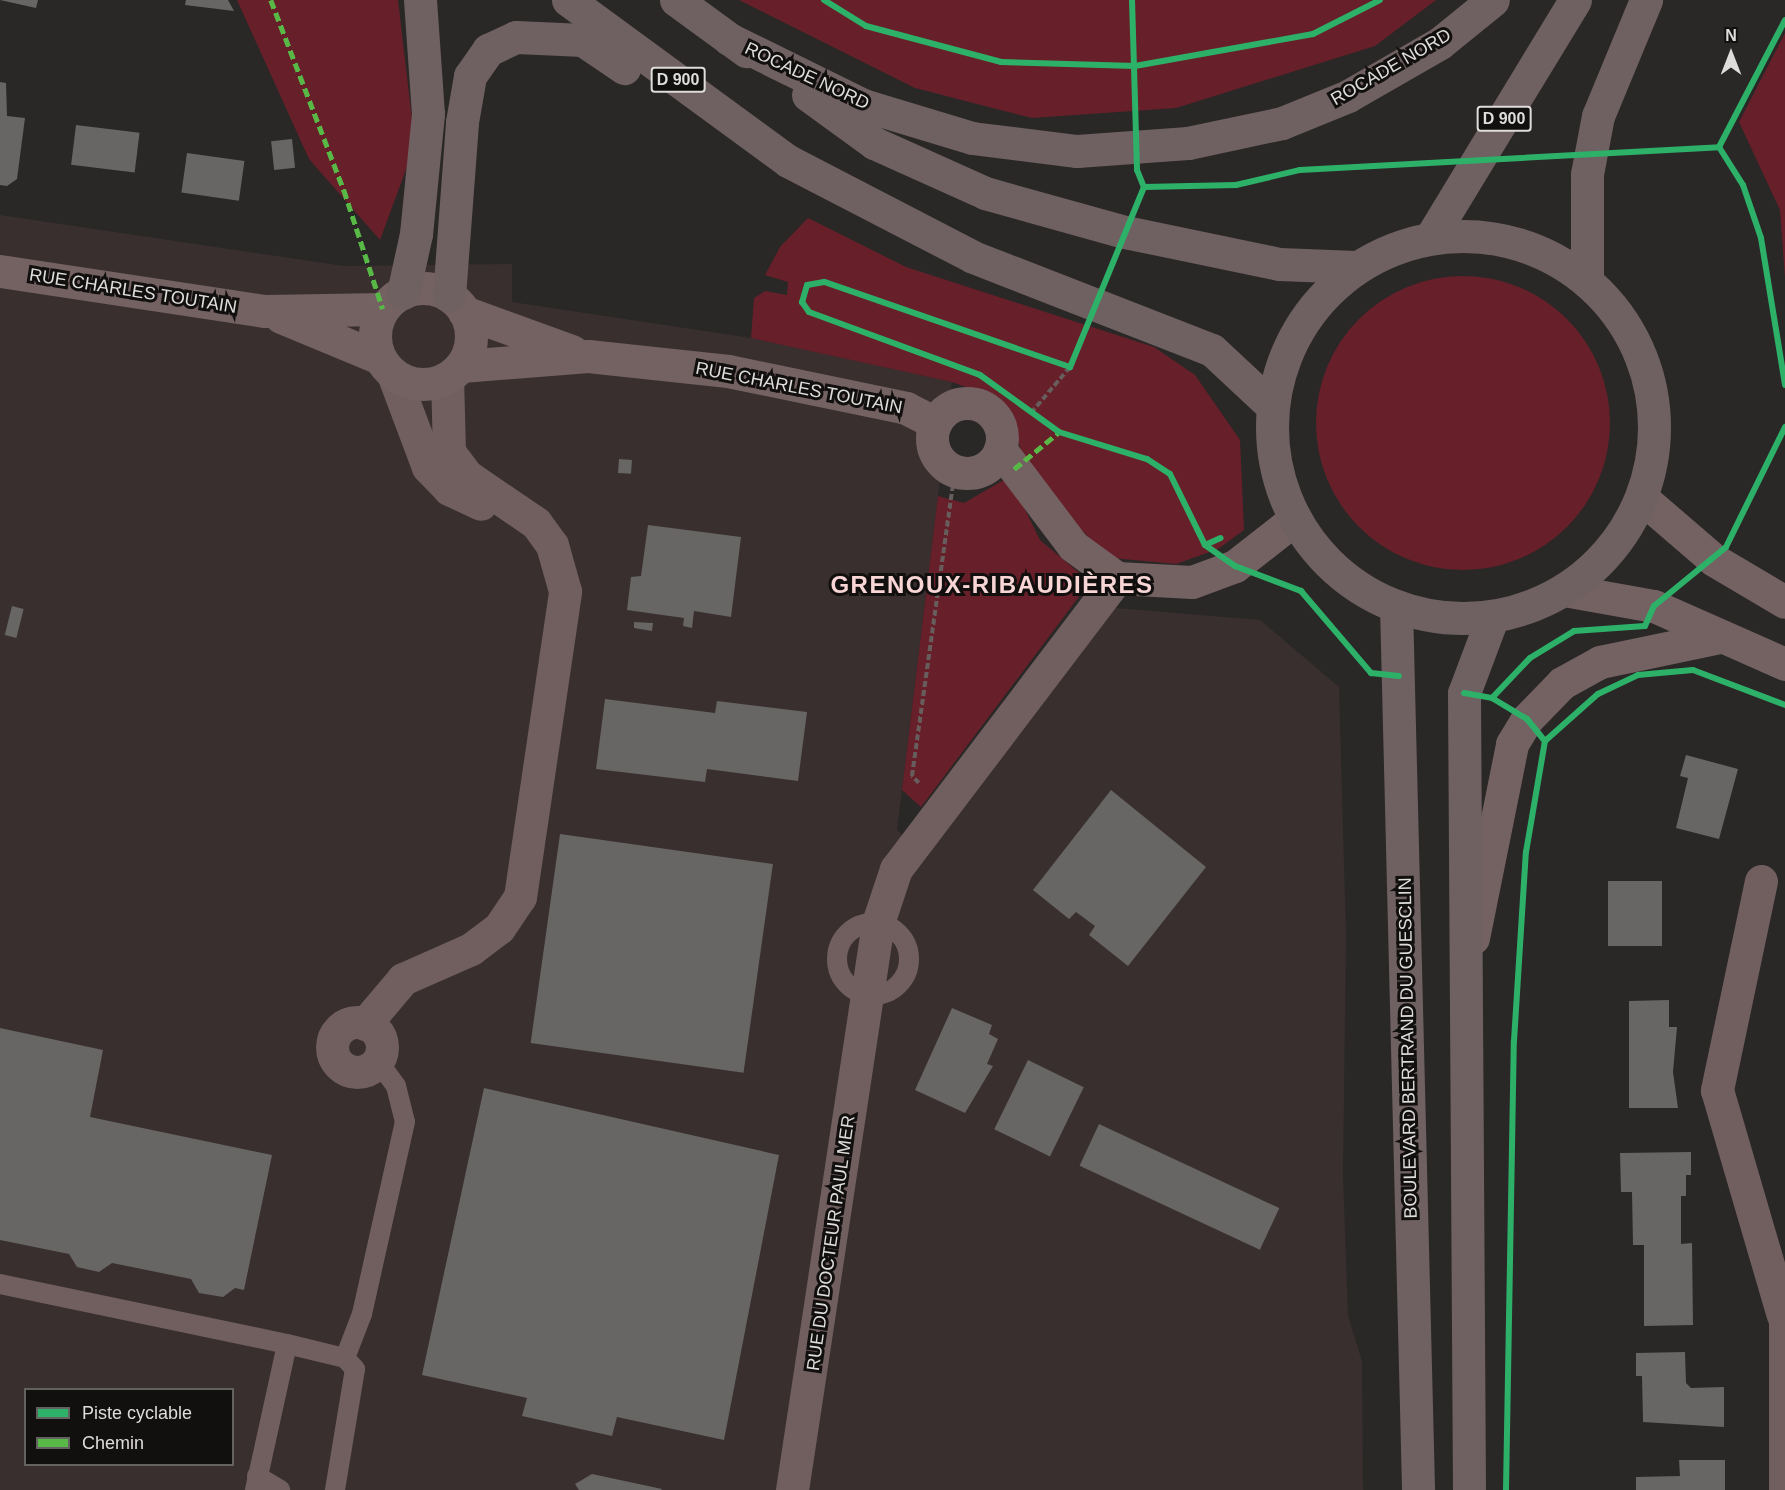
<!DOCTYPE html>
<html>
<head>
<meta charset="utf-8">
<style>
	body { margin:0 }
	#map { position:relative; width:1785px; height:1490px; overflow:hidden; background:#2a2727; font-family:Helvetica,sans-serif }
	div>[style] { position:absolute }
	[style*='--x'] { left:calc(var(--x)*1px); top:calc(var(--y)*1px); width:calc(var(--w)*1px); rotate:calc(var(--a)*1deg) }
	.built>* { inset:0; background:#392f2f }
	.green>* { inset:0; background:#672029 }
	.round { border-radius:50% }
	.building>* { inset:0; background:#686565; transform-origin:0 0 }
	.path>* { height:4px; margin-top:-2px; transform-origin:0; background:repeating-linear-gradient(90deg,#675d5d 0 6px,transparent 0 9px) }
	.lane>* { height:20px; margin:-10px; padding:0 10px; transform-origin:10px; border-radius:10px; background:#715f60 }
	.lane>.ring { margin:-10px; padding:0; box-sizing:content-box; background:none; border:20px solid #715f60; border-radius:50% }
	.street>* { height:33px; margin:-16.5px; padding:0 16.5px; transform-origin:16.5px; border-radius:16.5px; background:#715f60 }
	.street>.ring { margin:-16.5px; padding:0; box-sizing:content-box; background:none; border:33px solid #715f60; border-radius:50% }
	.secondary>* { height:33px; margin:-16.5px; padding:0 16.5px; transform-origin:16.5px; border-radius:16.5px; background:#746262 }
	.secondary>.ring { margin:-16.5px; padding:0; box-sizing:content-box; background:none; border:33px solid #746262; border-radius:50% }
	.primary>* { height:33px; margin:-16.5px; padding:0 16.5px; transform-origin:16.5px; border-radius:16.5px; background:#6f6061 }
	.primary>.ring { margin:-16.5px; padding:0; box-sizing:content-box; background:none; border:33px solid #6f6061; border-radius:50% }
	.quiet>* { height:4.5px; margin-top:-2.25px; transform-origin:0; background:repeating-linear-gradient(90deg,#58b947 0 9px,transparent 0 13.5px) }
	.cycleway>* { height:6px; margin:-3px; padding:0 3px; transform-origin:3px; border-radius:3px; background:#2db169 }
	span { translate:-50% -50%; white-space:nowrap; text-align:center; line-height:1.15; -webkit-text-stroke:6px #120f0f; paint-order:stroke }
	.shield-label span { padding:2px 4px; background:#120f0f; border:2px solid; border-radius:4px; -webkit-text-stroke-width:0 }
	.shield-label { font-size:16px; color:#dfdcdc; font-weight:700 }
	.street-label { font-size:18px; color:#dfdcdc }
	.district-label { font-size:24px; color:#f9d6d6; font-weight:700; letter-spacing:1.5px }
	.legend { position:absolute; left:24px; top:1388px; width:210px; height:78px; box-sizing:border-box; background:#120f0f; border:2px solid #646161; margin:0; padding:8px 10px; list-style:none; font-size:18px; color:#dfdcdc }
	.legend li { display:flex; align-items:center; gap:12px; height:30px }
	.legend b { width:30px; border:2px solid #646161 }
	.north { position:absolute; left:1701px; top:24px; width:60px; height:60px; -webkit-text-stroke:4px #120f0f; paint-order:stroke; rotate:0deg; font-size:16px; font-weight:700; line-height:24px; text-align:center; color:#dfdcdc }
	.north::after { content:''; display:block; margin:auto; width:21px; height:27px; background:#dfdcdc; clip-path:polygon(50% 0,100% 100%,50% 72%,0 100%) }
</style>
</head>
<body>
<div id="map">
	<div class="built">
		<i style="clip-path:polygon(evenodd,0 215px,344px 266px,512px 264px,512px 302px,751px 338px,952px 382px,897px 830px,925px 856px,1115px 608px,1260px 620px,1339px 687px,1346px 935px,1343px 1176px,1348px 1316px,1362px 1361px,1363px 1490px,0 1490px,0 215px,26px 1390px,232px 1390px,232px 1464px,26px 1464px,26px 1390px)"></i>
	</div>
	<div class="green">
		<i style="clip-path:polygon(237px 0,398px 0,415px 145px,380px 240px,309px 159px)"></i>
		<i style="clip-path:polygon(739px 0,1436px 0,1375px 46px,1176px 108px,1032px 118px,915px 88px)"></i>
		<i style="clip-path:polygon(1785px 33px,1785px 278px,1780px 210px,1739px 122px)"></i>
		<i style="clip-path:polygon(808px 218px,906px 267px,1154px 347px,1195px 375px,1240px 440px,1244px 530px,1218px 549px,1176px 564px,1112px 558px,1072px 522px,1026px 464px,1010px 418px,988px 395px,952px 382px,751px 338px,754px 298px,765px 291px,787px 295px,788px 282px,765px 275px,780px 247px)"></i>
		<i class="round" style="left:1316px;top:276px;width:294px;height:294px"></i>
		<i style="clip-path:polygon(1009px 477px,1040px 540px,1090px 582px,921px 807px,902px 790px,938px 496px,964px 503px)"></i>
	</div>
	<div class="building">
		<i style="clip-path:polygon(0 0,38px 0,36px 8px)"></i>
		<i style="clip-path:polygon(186px 0,228px 0,234px 11px,185px 5px)"></i>
		<i style="clip-path:polygon(0 82px,6px 83px,7px 116px,25px 118px,17px 179px,7px 186px,0 185px)"></i>
		<i style="left:76px;top:125px;width:64px;height:40px;rotate:7deg"></i>
		<i style="left:292px;top:139px;width:29px;height:21px;rotate:84deg"></i>
		<i style="left:187px;top:153px;width:58px;height:40px;rotate:8deg"></i>
		<i style="left:619px;top:459px;width:13px;height:14px;rotate:4deg"></i>
		<i style="clip-path:polygon(648px 525px,741px 537px,731px 617px,694px 611px,692px 628px,683px 626px,684px 618px,627px 610px,631px 577px,641px 576px)"></i>
		<i style="left:12px;top:606px;width:12px;height:30px;rotate:14deg"></i>
		<i style="clip-path:polygon(634px 622px,653px 623px,652px 631px,634px 628px)"></i>
		<i style="clip-path:polygon(605px 699px,715px 713px,717px 701px,807px 712px,798px 781px,707px 769px,705px 782px,596px 769px)"></i>
		<i style="clip-path:polygon(1686px 755px,1738px 769px,1719px 839px,1676px 828px,1688px 778px,1680px 776px)"></i>
		<i style="clip-path:polygon(1111px 790px,1206px 867px,1128px 966px,1089px 935px,1095px 926px,1076px 912px,1069px 919px,1033px 890px)"></i>
		<i style="left:560px;top:834px;width:215px;height:211px;rotate:8deg"></i>
		<i style="left:1608px;top:881px;width:54px;height:65px"></i>
		<i style="clip-path:polygon(1669px 1000px,1669px 1027px,1677px 1027px,1673px 1072px,1678px 1108px,1629px 1108px,1629px 1001px)"></i>
		<i style="clip-path:polygon(952px 1008px,992px 1025px,989px 1034px,998px 1039px,987px 1064px,993px 1066px,965px 1113px,915px 1090px)"></i>
		<i style="clip-path:polygon(0 1028px,103px 1050px,90px 1117px,272px 1155px,244px 1290px,235px 1288px,223px 1297px,199px 1293px,191px 1279px,112px 1263px,99px 1272px,77px 1267px,69px 1254px,0 1240px)"></i>
		<i style="left:1028px;top:1060px;width:62px;height:77px;rotate:26deg"></i>
		<i style="clip-path:polygon(484px 1088px,779px 1155px,724px 1440px,617px 1417px,612px 1436px,522px 1416px,527px 1398px,422px 1375px)"></i>
		<i style="left:1099px;top:1124px;width:199px;height:46px;rotate:25deg"></i>
		<i style="clip-path:polygon(1691px 1152px,1691px 1175px,1686px 1175px,1686px 1196px,1681px 1196px,1681px 1244px,1692px 1243px,1693px 1325px,1644px 1326px,1644px 1245px,1633px 1245px,1632px 1192px,1621px 1192px,1620px 1153px)"></i>
		<i style="clip-path:polygon(1685px 1352px,1686px 1383px,1691px 1388px,1724px 1387px,1724px 1427px,1643px 1422px,1642px 1376px,1636px 1376px,1636px 1353px)"></i>
		<i style="clip-path:polygon(1679px 1460px,1725px 1460px,1725px 1490px,1636px 1490px,1636px 1477px,1680px 1476px)"></i>
		<i style="clip-path:polygon(592px 1474px,662px 1489px,661px 1490px,579px 1490px,575px 1484px)"></i>
	</div>
	<div class="path">
		<i style="--x:1031;--y:413;--w:60;--a:-49.7"></i>
		<i style="--x:919;--y:783;--w:10;--a:-135"></i>
		<i style="--x:912;--y:776;--w:308;--a:-82"></i>
	</div>
	<div class="lane">
		<i class="ring" style="left:837px;top:923px;width:52px;height:52px"></i>
		<i style="--x:0;--y:1284;--w:293;--a:11.8"></i>
		<i style="--x:345;--y:1358;--w:47;--a:-68.9"></i>
		<i style="--x:362;--y:1314;--w:197;--a:-77.4"></i>
		<i style="--x:405;--y:1122;--w:37;--a:-104"></i>
		<i style="--x:396;--y:1086;--w:31;--a:-126"></i>
		<i style="--x:257;--y:1476;--w:27;--a:31"></i>
		<i style="--x:255;--y:1490;--w:149;--a:-77.6"></i>
		<i style="--x:287;--y:1344;--w:60;--a:13.6"></i>
		<i style="--x:345;--y:1358;--w:15;--a:48"></i>
		<i style="--x:355;--y:1369;--w:123;--a:99.4"></i>
	</div>
	<div class="street">
		<i style="--x:393;--y:374;--w:99;--a:69.4"></i>
		<i style="--x:428;--y:467;--w:30;--a:46"></i>
		<i style="--x:449;--y:489;--w:35;--a:25"></i>
		<i style="--x:1761;--y:881;--w:214;--a:101.9"></i>
		<i style="--x:1717;--y:1090;--w:234;--a:73.7"></i>
		<i class="ring" style="left:332px;top:1022px;width:17px;height:17px"></i>
		<i style="--x:365;--y:1024;--w:59;--a:-49.8"></i>
		<i style="--x:403;--y:979;--w:74;--a:-23.8"></i>
		<i style="--x:471;--y:949;--w:35;--a:-37"></i>
		<i style="--x:499;--y:928;--w:37;--a:-56"></i>
		<i style="--x:520;--y:897;--w:309;--a:-81.6"></i>
		<i style="--x:565;--y:591;--w:48;--a:-105.8"></i>
		<i style="--x:552;--y:545;--w:27;--a:-126"></i>
		<i style="--x:536;--y:523;--w:83;--a:-145.7"></i>
		<i style="--x:467;--y:476;--w:30;--a:-127"></i>
		<i style="--x:449;--y:452;--w:74;--a:-91.5"></i>
		<i style="--x:792;--y:1490;--w:573;--a:-81.38"></i>
		<i style="--x:878;--y:923;--w:57;--a:-71.6"></i>
		<i style="--x:896;--y:869;--w:365;--a:-52.8"></i>
		<i style="--x:1785;--y:1490;--w:175;--a:-90"></i>
	</div>
	<div class="secondary">
		<i style="--x:0;--y:271;--w:268;--a:8.6"></i>
		<i style="--x:265;--y:311;--w:118;--a:-1"></i>
		<i class="ring" style="left:375px;top:288px;width:63px;height:63px"></i>
		<i style="--x:464;--y:312;--w:115;--a:19.9"></i>
		<i style="--x:281;--y:317;--w:107;--a:22.5"></i>
		<i style="--x:461;--y:366;--w:127;--a:-4.5"></i>
		<i style="--x:588;--y:356;--w:141;--a:6.1"></i>
		<i style="--x:728;--y:371;--w:182;--a:11.7"></i>
		<i style="--x:906;--y:408;--w:33;--a:27"></i>
		<i class="ring" style="left:932px;top:403px;width:37px;height:37px"></i>
		<i style="--x:1000;--y:449;--w:121;--a:53"></i>
		<i style="--x:1073;--y:546;--w:54;--a:36"></i>
		<i style="--x:1117;--y:578;--w:75;--a:3.1"></i>
		<i style="--x:1192;--y:582;--w:46;--a:-20.4"></i>
		<i style="--x:1235;--y:566;--w:76;--a:-38.1"></i>
		<i style="--x:1642;--y:498;--w:95;--a:40.7"></i>
		<i style="--x:1714;--y:560;--w:82;--a:30.6"></i>
		<i style="--x:1564;--y:590;--w:91;--a:10.1"></i>
		<i style="--x:1654;--y:606;--w:143;--a:23.9"></i>
		<i style="--x:1473;--y:938;--w:198;--a:-78.6"></i>
		<i style="--x:1512;--y:744;--w:29;--a:-59"></i>
		<i style="--x:1527;--y:719;--w:50;--a:-45.8"></i>
		<i style="--x:1562;--y:683;--w:43;--a:-28.9"></i>
		<i style="--x:1600;--y:662;--w:123;--a:-11.8"></i>
	</div>
	<div class="primary">
		<i style="--x:568;--y:0;--w:273;--a:36.2"></i>
		<i style="--x:788;--y:161;--w:208;--a:27.4"></i>
		<i style="--x:973;--y:257;--w:256;--a:21.3"></i>
		<i style="--x:1212;--y:350;--w:82;--a:43"></i>
		<i style="--x:676;--y:0;--w:87;--a:36.1"></i>
		<i style="--x:729;--y:39;--w:149;--a:26.2"></i>
		<i style="--x:863;--y:105;--w:114;--a:16.8"></i>
		<i style="--x:972;--y:138;--w:106;--a:7.1"></i>
		<i style="--x:1077;--y:151;--w:111;--a:-4.1"></i>
		<i style="--x:1188;--y:143;--w:96;--a:-12"></i>
		<i style="--x:1282;--y:123;--w:71;--a:-22.2"></i>
		<i style="--x:1348;--y:96;--w:106;--a:-29.9"></i>
		<i style="--x:1440;--y:43;--w:68;--a:-39.1"></i>
		<i style="--x:808;--y:95;--w:82;--a:36"></i>
		<i style="--x:874;--y:143;--w:122;--a:24.2"></i>
		<i style="--x:985;--y:193;--w:145;--a:15.6"></i>
		<i style="--x:1125;--y:232;--w:157;--a:11.7"></i>
		<i style="--x:1279;--y:264;--w:77;--a:2.2"></i>
		<i class="ring" style="left:1272px;top:236px;width:349px;height:349px"></i>
		<i style="--x:1431;--y:237;--w:277;--a:-58.7"></i>
		<i style="--x:1587;--y:279;--w:105;--a:-90"></i>
		<i style="--x:1587;--y:174;--w:59;--a:-79.3"></i>
		<i style="--x:1598;--y:116;--w:126;--a:-67.5"></i>
		<i style="--x:403;--y:293;--w:60;--a:-77.6"></i>
		<i style="--x:416;--y:234;--w:121;--a:-84.3"></i>
		<i style="--x:428;--y:114;--w:114;--a:-94"></i>
		<i style="--x:449;--y:296;--w:174;--a:-85.7"></i>
		<i style="--x:462;--y:122;--w:47;--a:-80.1"></i>
		<i style="--x:470;--y:76;--w:32;--a:-55"></i>
		<i style="--x:488;--y:50;--w:31;--a:-25"></i>
		<i style="--x:516;--y:37;--w:67;--a:2.6"></i>
		<i style="--x:583;--y:40;--w:50;--a:34.3"></i>
		<i style="--x:1396;--y:606;--w:884;--a:88.57"></i>
		<i style="--x:1469;--y:1490;--w:797;--a:-90.36"></i>
		<i style="--x:1464;--y:693;--w:82;--a:-69.4"></i>
	</div>
	<div class="quiet">
		<i style="--x:271;--y:0;--w:204;--a:69"></i>
		<i style="--x:344;--y:190;--w:125;--a:71.9"></i>
		<i style="--x:1014;--y:469;--w:58;--a:-39.4"></i>
	</div>
	<div class="cycleway">
		<i style="--x:824;--y:0;--w:49;--a:31.8"></i>
		<i style="--x:866;--y:26;--w:140;--a:14.9"></i>
		<i style="--x:1001;--y:62;--w:134;--a:1.7"></i>
		<i style="--x:1135;--y:66;--w:181;--a:-10.2"></i>
		<i style="--x:1313;--y:34;--w:75;--a:-26.9"></i>
		<i style="--x:1132;--y:0;--w:170;--a:88.3"></i>
		<i style="--x:1137;--y:170;--w:18;--a:68"></i>
		<i style="--x:1144;--y:187;--w:195;--a:112.3"></i>
		<i style="--x:1070;--y:367;--w:260;--a:-160.9"></i>
		<i style="--x:824;--y:282;--w:17;--a:170"></i>
		<i style="--x:807;--y:285;--w:18;--a:106"></i>
		<i style="--x:802;--y:302;--w:12;--a:55"></i>
		<i style="--x:809;--y:312;--w:182;--a:20.2"></i>
		<i style="--x:980;--y:375;--w:97;--a:35.8"></i>
		<i style="--x:1059;--y:432;--w:92;--a:17.1"></i>
		<i style="--x:1147;--y:459;--w:27;--a:33"></i>
		<i style="--x:1170;--y:474;--w:79;--a:63.8"></i>
		<i style="--x:1205;--y:545;--w:17;--a:-24"></i>
		<i style="--x:1719;--y:147;--w:45;--a:57.7"></i>
		<i style="--x:1743;--y:185;--w:56;--a:71.2"></i>
		<i style="--x:1761;--y:238;--w:149;--a:80.7"></i>
		<i style="--x:1144;--y:187;--w:92;--a:-1.2"></i>
		<i style="--x:1236;--y:185;--w:66;--a:-13.2"></i>
		<i style="--x:1300;--y:170;--w:420;--a:-3.1"></i>
		<i style="--x:1719;--y:147;--w:143;--a:-62.5"></i>
		<i style="--x:1205;--y:545;--w:37;--a:35"></i>
		<i style="--x:1235;--y:566;--w:71;--a:20.7"></i>
		<i style="--x:1301;--y:591;--w:108;--a:49.5"></i>
		<i style="--x:1371;--y:673;--w:28;--a:6"></i>
		<i style="--x:1464;--y:693;--w:28;--a:10"></i>
		<i style="--x:1492;--y:698;--w:41;--a:31"></i>
		<i style="--x:1527;--y:719;--w:28;--a:51"></i>
		<i style="--x:1492;--y:698;--w:55;--a:-46.5"></i>
		<i style="--x:1530;--y:658;--w:52;--a:-31.5"></i>
		<i style="--x:1574;--y:631;--w:71;--a:-4"></i>
		<i style="--x:1645;--y:626;--w:22;--a:-66"></i>
		<i style="--x:1654;--y:606;--w:93;--a:-39.3"></i>
		<i style="--x:1726;--y:547;--w:134;--a:-63.8"></i>
		<i style="--x:1506;--y:1490;--w:449;--a:-89"></i>
		<i style="--x:1514;--y:1041;--w:189;--a:-86.4"></i>
		<i style="--x:1526;--y:852;--w:113;--a:-80.3"></i>
		<i style="--x:1545;--y:741;--w:71;--a:-41.6"></i>
		<i style="--x:1598;--y:694;--w:44;--a:-25.4"></i>
		<i style="--x:1638;--y:675;--w:55;--a:-5.2"></i>
		<i style="--x:1693;--y:670;--w:98;--a:20.8"></i>
	</div>
	<div class="shield-label">
		<span style="left:678px;top:80px">D 900</span>
		<span style="left:1504px;top:119px">D 900</span>
	</div>
	<div class="street-label">
		<span style="left:1391px;top:67px;rotate:-30deg">ROCADE NORD</span>
		<span style="left:807px;top:76px;rotate:25deg">ROCADE NORD</span>
		<span style="left:133px;top:291px;rotate:9deg">RUE CHARLES TOUTAIN</span>
		<span style="left:799px;top:388px;rotate:11deg">RUE CHARLES TOUTAIN</span>
		<span style="left:1408px;top:1048px;rotate:-91deg">BOULEVARD BERTRAND DU GUESCLIN</span>
		<span style="left:831px;top:1243px;rotate:-82deg">RUE DU DOCTEUR PAUL MER</span>
	</div>
	<div class="district-label">
		<span style="left:992px;top:585px">GRENOUX-RIBAUDIÈRES</span>
	</div>
	<ul class="legend">
	<li><b style="height:8px;background:#2db169"></b>Piste cyclable</li>
	<li><b style="height:8px;background:#58b947"></b>Chemin</li>
	</ul>
	<div class="north">N</div>
</div>
</body>
</html>
